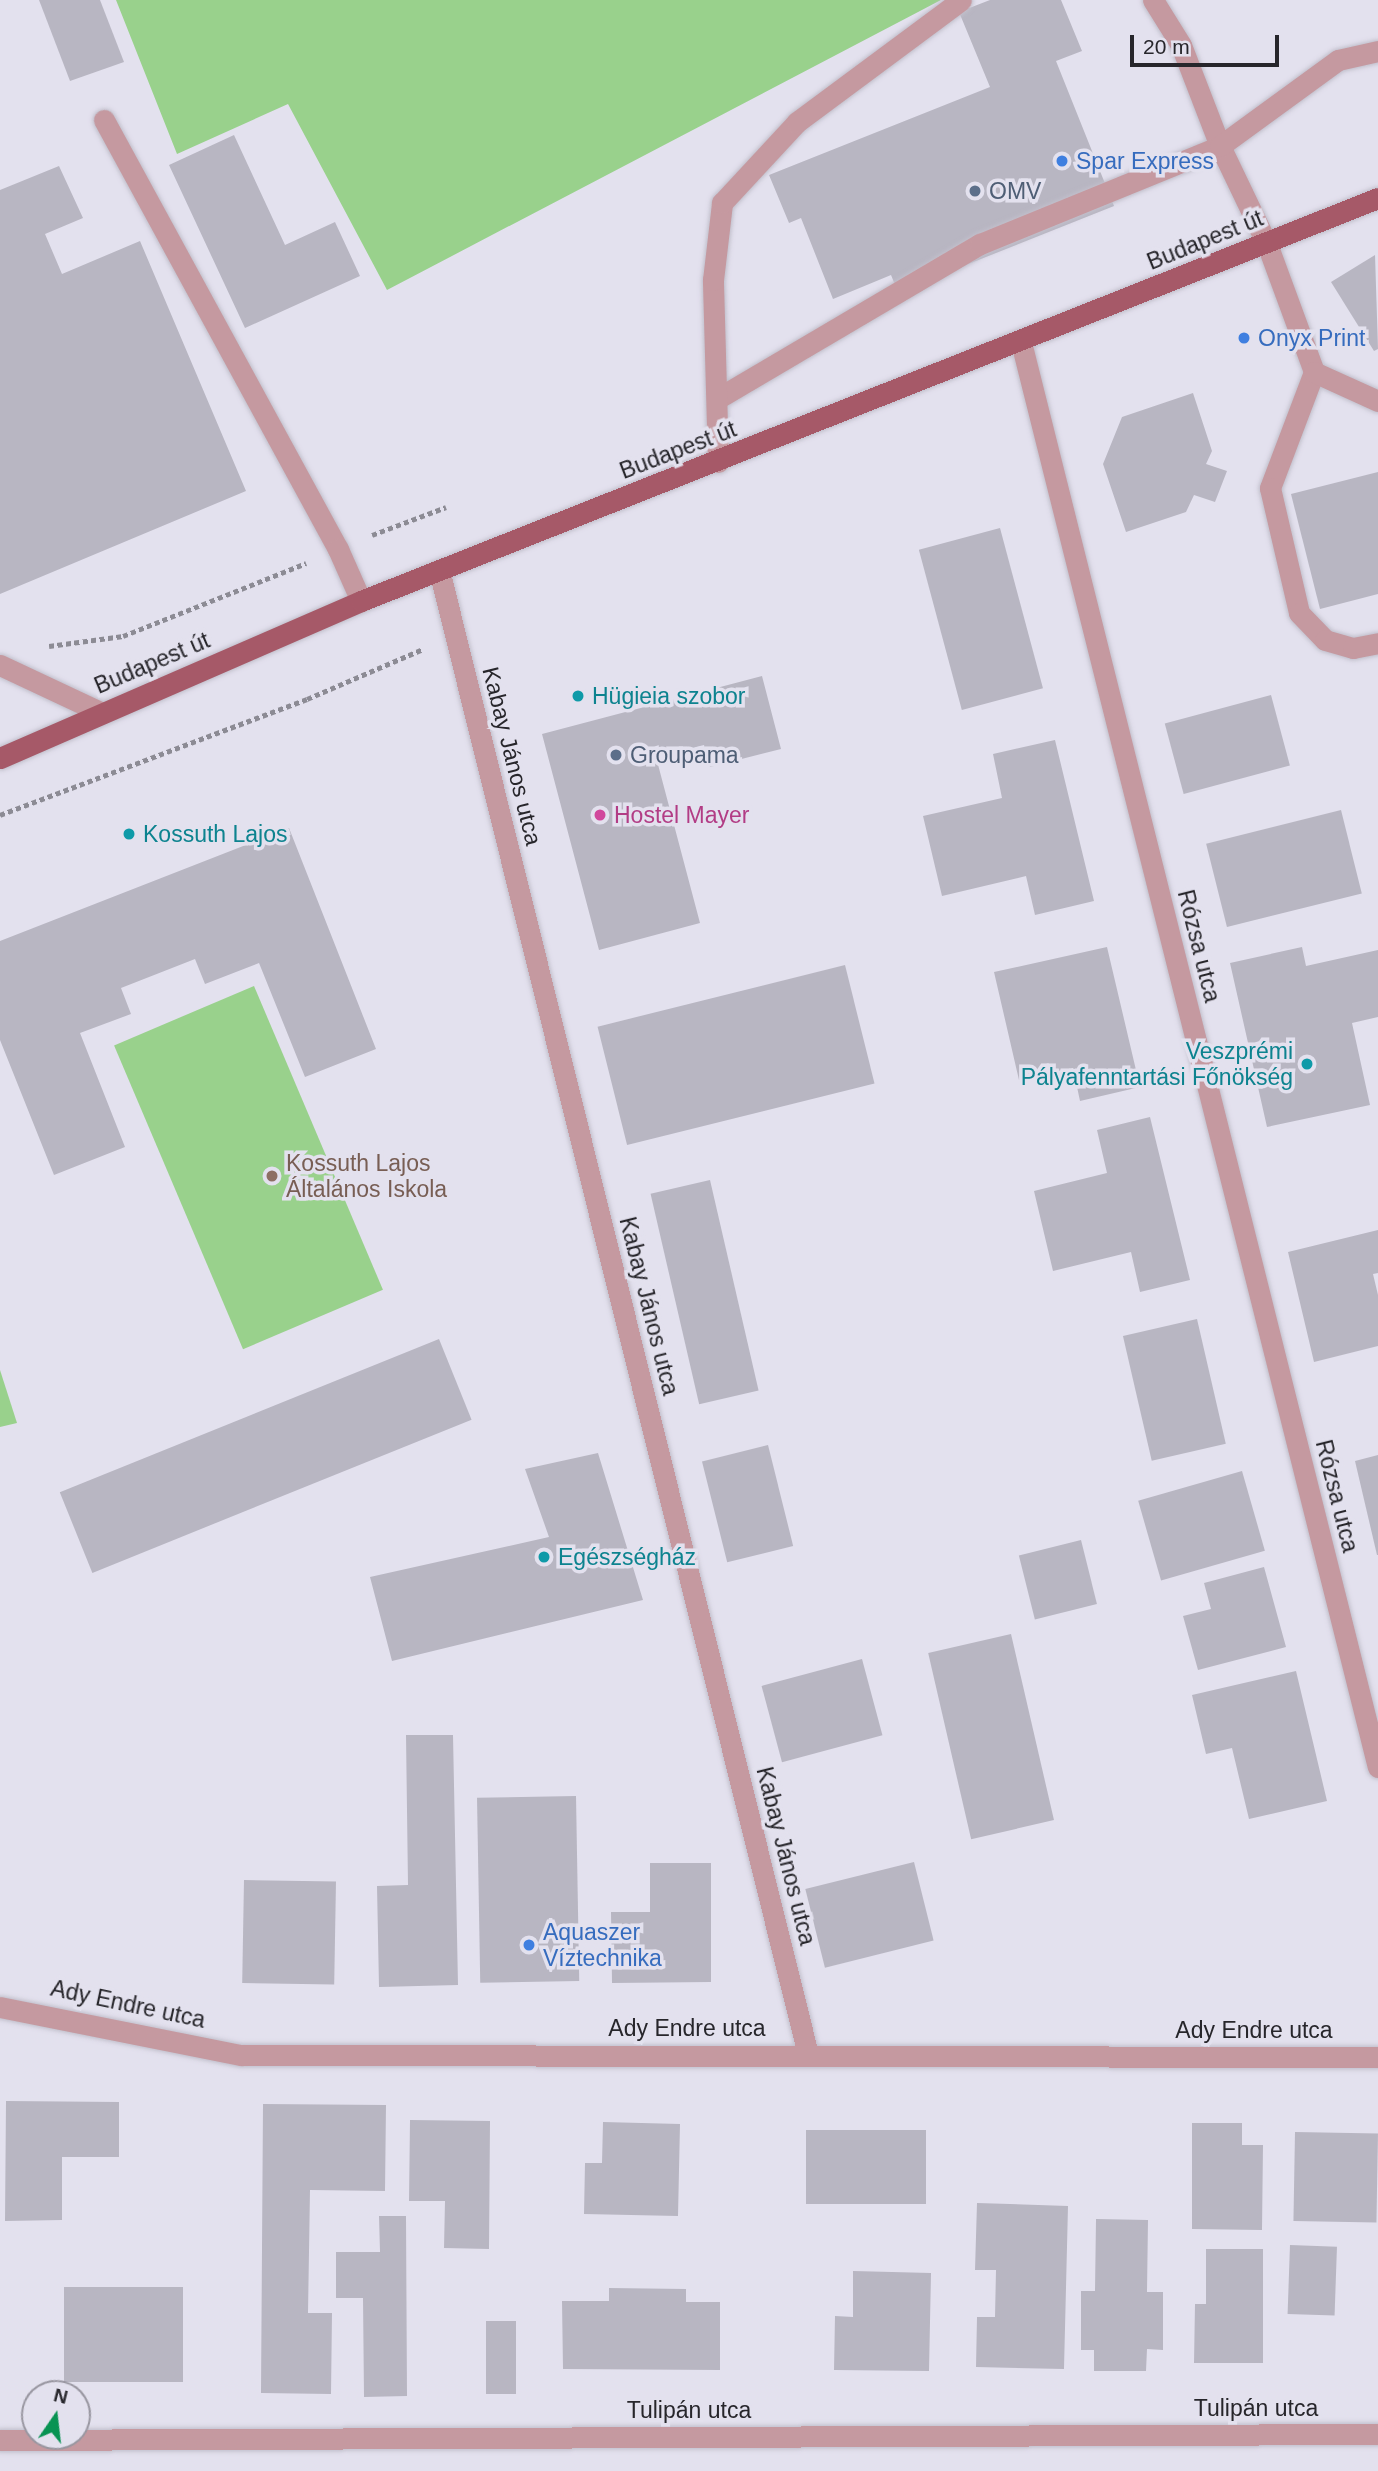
<!DOCTYPE html>
<html>
<head>
<meta charset="utf-8">
<style>
	body { margin:0 }
	#map { position:relative; width:1378px; height:2471px; overflow:hidden; background:#e3e1ee; font-family:Helvetica,sans-serif }
	div>[style] { position:absolute }
	[style*='--x'] { left:calc(var(--x)*1px); top:calc(var(--y)*1px); width:calc(var(--w)*1px); rotate:calc(var(--a)*1deg) }
	.green>* { inset:0; background:#99d18c; transform-origin:0 0 }
	.building>* { inset:0; background:#b8b6c2; transform-origin:0 0 }
	.path>* { height:4.5px; margin-top:-2.25px; transform-origin:0; background:repeating-linear-gradient(90deg,#8c8b94 0 5px,transparent 0 8.5px) }
	.roads { filter:drop-shadow(0 0 2px #c1bfcb) drop-shadow(0 0 2px #c1bfcb) }
	.minor>* { height:21px; margin:-10.5px; padding:0 10.5px; transform-origin:10.5px; border-radius:10.5px; background:#c599a0 }
	.major>* { height:21px; margin:-10.5px; padding:0 10.5px; transform-origin:10.5px; border-radius:10.5px; background:#a65968 }
	.dots>* { width:19px; height:19px; translate:-50% -50%; box-sizing:border-box; border:4px solid #e3e1ee; border-radius:50% }
	span { translate:-50% -50%; white-space:nowrap; text-align:center; line-height:1.15; -webkit-text-stroke:7px #e3e1ee; paint-order:stroke }
	.shop-label { font-size:23px; color:#366cbe }
	.left { translate:0 -50%; text-align:left }
	.service-label { font-size:23px; color:#4e5e75 }
	.street-label { font-size:23px; color:#27262b }
	.culture-label { font-size:23px; color:#0d838f }
	.right { translate:-100% -50%; text-align:right }
	.hotel-label { font-size:23px; color:#b23c85 }
	.education-label { font-size:23px; color:#785e54 }
	.north { position:absolute; left:21px; top:2380px; width:70px; height:70px; box-sizing:border-box; background:#e3e1ee; border:2px solid #9896a0; border-radius:50%; rotate:14deg; font-size:19px; font-weight:700; line-height:28px; text-align:center; color:#27262b }
	.north::after { content:''; display:block; margin:auto; width:24px; height:32px; background:#089353; clip-path:polygon(50% 0,100% 100%,50% 72%,0 100%) }
	.scale { position:absolute; left:1130px; top:35px; width:149px; height:32px; box-sizing:border-box; border:4px solid #27262b; border-top:0; padding-left:9px; font-size:21px; line-height:24px; white-space:nowrap; color:#27262b; -webkit-text-stroke:5px #e3e1ee; paint-order:stroke }
</style>
</head>
<body>
<div id="map">
	<div class="green">
		<i style="clip-path:polygon(116px 0,941px 0,387px 290px,288px 104px,177px 154px)"></i>
		<i style="left:254px;top:986px;width:330px;height:152px;rotate:67deg"></i>
		<i style="clip-path:polygon(0 1370px,17px 1423px,0 1427px)"></i>
	</div>
	<div class="building">
		<i style="clip-path:polygon(39px 0,100px 0,124px 62px,70px 81px)"></i>
		<i style="clip-path:polygon(990px 0,1061px 0,1082px 51px,1056px 61px,1114px 206px,898px 292px,891px 275px,833px 299px,801px 218px,789px 223px,769px 175px,990px 87px,959px 12px)"></i>
		<i style="clip-path:polygon(234px 135px,285px 245px,335px 222px,360px 276px,245px 328px,169px 165px)"></i>
		<i style="clip-path:polygon(59px 166px,83px 218px,45px 234px,62px 274px,140px 241px,246px 491px,0 594px,0 190px)"></i>
		<i style="clip-path:polygon(1375px 255px,1378px 349px,1374px 351px,1331px 282px)"></i>
		<i style="clip-path:polygon(1193px 393px,1212px 451px,1206px 464px,1227px 471px,1215px 502px,1194px 495px,1186px 512px,1126px 532px,1103px 464px,1122px 417px)"></i>
		<i style="clip-path:polygon(1378px 472px,1378px 594px,1320px 609px,1291px 494px)"></i>
		<i style="left:1000px;top:528px;width:166px;height:84px;rotate:75deg"></i>
		<i style="clip-path:polygon(762px 676px,781px 749px,710px 767px,704px 745px,656px 757px,700px 923px,599px 950px,542px 734px)"></i>
		<i style="left:1271px;top:695px;width:73px;height:110px;rotate:75deg"></i>
		<i style="clip-path:polygon(1055px 740px,1094px 901px,1035px 915px,1026px 876px,942px 896px,923px 816px,1002px 798px,993px 754px)"></i>
		<i style="left:1341px;top:810px;width:86px;height:139px;rotate:76deg"></i>
		<i style="clip-path:polygon(289px 828px,376px 1049px,305px 1077px,259px 963px,205px 984px,195px 959px,121px 988px,131px 1014px,80px 1033px,125px 1147px,54px 1175px,0 1040px,0 941px)"></i>
		<i style="clip-path:polygon(1107px 947px,1140px 1087px,1080px 1101px,1073px 1068px,1019px 1080px,994px 972px)"></i>
		<i style="clip-path:polygon(1302px 947px,1306px 966px,1378px 950px,1378px 1017px,1352px 1023px,1370px 1105px,1267px 1127px,1230px 963px)"></i>
		<i style="left:845px;top:965px;width:122px;height:255px;rotate:76deg"></i>
		<i style="clip-path:polygon(1150px 1117px,1190px 1280px,1140px 1292px,1131px 1252px,1053px 1271px,1034px 1191px,1107px 1173px,1097px 1130px)"></i>
		<i style="left:710px;top:1180px;width:216px;height:61px;rotate:77deg"></i>
		<i style="clip-path:polygon(1378px 1230px,1378px 1273px,1373px 1274px,1378px 1295px,1378px 1346px,1314px 1362px,1288px 1252px)"></i>
		<i style="left:1197px;top:1319px;width:128px;height:76px;rotate:77deg"></i>
		<i style="left:439px;top:1339px;width:87px;height:409px;rotate:68deg"></i>
		<i style="left:768px;top:1445px;width:104px;height:68px;rotate:76deg"></i>
		<i style="clip-path:polygon(598px 1453px,643px 1600px,392px 1661px,370px 1577px,549px 1537px,525px 1469px)"></i>
		<i style="clip-path:polygon(1378px 1455px,1378px 1555px,1377px 1555px,1355px 1461px)"></i>
		<i style="left:1242px;top:1471px;width:83px;height:108px;rotate:74deg"></i>
		<i style="left:1081px;top:1540px;width:66px;height:64px;rotate:76deg"></i>
		<i style="clip-path:polygon(1264px 1567px,1286px 1647px,1198px 1670px,1183px 1616px,1211px 1609px,1204px 1583px)"></i>
		<i style="left:1011px;top:1634px;width:191px;height:85px;rotate:77deg"></i>
		<i style="left:862px;top:1659px;width:79px;height:104px;rotate:75deg"></i>
		<i style="clip-path:polygon(1296px 1671px,1327px 1801px,1249px 1819px,1232px 1748px,1206px 1754px,1192px 1695px)"></i>
		<i style="clip-path:polygon(406px 1735px,453px 1735px,458px 1985px,379px 1987px,377px 1886px,408px 1885px)"></i>
		<i style="left:576px;top:1796px;width:185px;height:99px;rotate:89deg"></i>
		<i style="left:914px;top:1862px;width:81px;height:112px;rotate:76deg"></i>
		<i style="clip-path:polygon(650px 1863px,711px 1863px,711px 1982px,612px 1983px,611px 1912px,650px 1912px)"></i>
		<i style="left:244px;top:1880px;width:92px;height:103px;rotate:1deg"></i>
		<i style="clip-path:polygon(6px 2101px,119px 2102px,119px 2157px,62px 2157px,62px 2220px,5px 2221px)"></i>
		<i style="clip-path:polygon(263px 2104px,386px 2105px,385px 2191px,310px 2190px,308px 2313px,332px 2313px,331px 2394px,261px 2393px)"></i>
		<i style="clip-path:polygon(410px 2120px,490px 2121px,489px 2249px,444px 2248px,445px 2201px,409px 2201px)"></i>
		<i style="clip-path:polygon(603px 2122px,680px 2124px,678px 2216px,584px 2214px,585px 2163px,602px 2163px)"></i>
		<i style="clip-path:polygon(1192px 2123px,1242px 2123px,1242px 2145px,1263px 2145px,1262px 2230px,1192px 2229px)"></i>
		<i style="left:806px;top:2130px;width:120px;height:74px"></i>
		<i style="left:1295px;top:2132px;width:83px;height:89px;rotate:1deg"></i>
		<i style="clip-path:polygon(977px 2203px,1068px 2206px,1064px 2369px,976px 2367px,977px 2317px,995px 2317px,996px 2270px,975px 2270px)"></i>
		<i style="clip-path:polygon(379px 2216px,406px 2216px,407px 2396px,364px 2397px,363px 2298px,336px 2298px,336px 2252px,380px 2252px)"></i>
		<i style="clip-path:polygon(1096px 2219px,1148px 2220px,1147px 2292px,1163px 2292px,1163px 2350px,1147px 2349px,1146px 2371px,1094px 2371px,1094px 2350px,1081px 2350px,1081px 2291px,1095px 2291px)"></i>
		<i style="left:1290px;top:2245px;width:47px;height:69px;rotate:2deg"></i>
		<i style="clip-path:polygon(1206px 2249px,1263px 2249px,1263px 2363px,1194px 2363px,1195px 2304px,1206px 2304px)"></i>
		<i style="clip-path:polygon(853px 2271px,931px 2273px,929px 2371px,834px 2370px,835px 2316px,853px 2317px)"></i>
		<i style="left:64px;top:2287px;width:119px;height:95px"></i>
		<i style="clip-path:polygon(609px 2288px,686px 2289px,686px 2302px,720px 2302px,720px 2370px,563px 2369px,562px 2301px,609px 2301px)"></i>
		<i style="left:486px;top:2321px;width:30px;height:73px"></i>
	</div>
	<div class="path">
		<i style="--x:372;--y:535;--w:79;--a:-20.7"></i>
		<i style="--x:49;--y:646;--w:75;--a:-7.7"></i>
		<i style="--x:123;--y:636;--w:197;--a:-21.7"></i>
		<i style="--x:0;--y:815;--w:328;--a:-20.7"></i>
		<i style="--x:307;--y:699;--w:126;--a:-23.3"></i>
	</div>
	<div class="roads">
		<div class="minor">
			<i style="--x:1153;--y:0;--w:53;--a:58.1"></i>
			<i style="--x:1181;--y:45;--w:108;--a:68.9"></i>
			<i style="--x:1220;--y:146;--w:109;--a:64.4"></i>
			<i style="--x:1267;--y:244;--w:136;--a:69.8"></i>
			<i style="--x:1314;--y:372;--w:124;--a:110.8"></i>
			<i style="--x:1270;--y:488;--w:128;--a:76.9"></i>
			<i style="--x:1299;--y:613;--w:37;--a:46"></i>
			<i style="--x:1325;--y:640;--w:29;--a:16"></i>
			<i style="--x:1353;--y:648;--w:25;--a:-11"></i>
			<i style="--x:104;--y:120;--w:489;--a:61.4"></i>
			<i style="--x:338;--y:549;--w:57;--a:66.1"></i>
			<i style="--x:1021;--y:342;--w:1469;--a:75.94"></i>
			<i style="--x:1314;--y:372;--w:70;--a:24.4"></i>
			<i style="--x:720;--y:397;--w:302;--a:-30.5"></i>
			<i style="--x:980;--y:244;--w:259;--a:-22.2"></i>
			<i style="--x:1220;--y:146;--w:146;--a:-36.1"></i>
			<i style="--x:1338;--y:60;--w:41;--a:-12.7"></i>
			<i style="--x:718;--y:462;--w:182;--a:-91.6"></i>
			<i style="--x:713;--y:280;--w:78;--a:-83.3"></i>
			<i style="--x:722;--y:203;--w:110;--a:-47.2"></i>
			<i style="--x:797;--y:122;--w:204;--a:-36.6"></i>
			<i style="--x:439;--y:570;--w:1529;--a:76.04"></i>
			<i style="--x:0;--y:665;--w:113;--a:25.2"></i>
			<i style="--x:0;--y:2007;--w:246;--a:11.3"></i>
			<i style="--x:241;--y:2055;--w:1137;--a:0.1"></i>
			<i style="--x:0;--y:2440;--w:1378;--a:-0.25"></i>
		</div>
		<div class="major">
			<i style="--x:0;--y:758;--w:394;--a:-23.5"></i>
			<i style="--x:361;--y:601;--w:1094;--a:-21.62"></i>
		</div>
	</div>
	<div class="dots">
		<i style="left:1062px;top:161px;background:#3f7fe0"></i>
		<i style="left:975px;top:191px;background:#5c6f8a"></i>
		<i style="left:1244px;top:338px;background:#3f7fe0"></i>
		<i style="left:578px;top:696px;background:#0f9aa8"></i>
		<i style="left:616px;top:755px;background:#5c6f8a"></i>
		<i style="left:600px;top:815px;background:#d1479c"></i>
		<i style="left:129px;top:834px;background:#0f9aa8"></i>
		<i style="left:1307px;top:1064px;background:#0f9aa8"></i>
		<i style="left:272px;top:1176px;background:#8d6e63"></i>
		<i style="left:544px;top:1557px;background:#0f9aa8"></i>
		<i style="left:529px;top:1945px;background:#3f7fe0"></i>
	</div>
	<div class="shop-label">
		<span class="left" style="left:1076px;top:161px">Spar Express</span>
		<span class="left" style="left:1258px;top:338px">Onyx Print</span>
		<span class="left" style="left:543px;top:1945px">Aquaszer<br>Víztechnika</span>
	</div>
	<div class="service-label">
		<span class="left" style="left:989px;top:191px">OMV</span>
		<span class="left" style="left:630px;top:755px">Groupama</span>
	</div>
	<div class="street-label">
		<span style="left:1205px;top:240px;rotate:-22deg">Budapest út</span>
		<span style="left:678px;top:450px;rotate:-21deg">Budapest út</span>
		<span style="left:152px;top:663px;rotate:-23deg">Budapest út</span>
		<span style="left:512px;top:756px;rotate:76deg">Kabay János utca</span>
		<span style="left:1199px;top:946px;rotate:76deg">Rózsa utca</span>
		<span style="left:649px;top:1306px;rotate:76deg">Kabay János utca</span>
		<span style="left:1337px;top:1496px;rotate:76deg">Rózsa utca</span>
		<span style="left:786px;top:1856px;rotate:76deg">Kabay János utca</span>
		<span style="left:128px;top:2004px;rotate:12deg">Ady Endre utca</span>
		<span style="left:687px;top:2028px">Ady Endre utca</span>
		<span style="left:1254px;top:2030px">Ady Endre utca</span>
		<span style="left:1256px;top:2408px">Tulipán utca</span>
		<span style="left:689px;top:2410px">Tulipán utca</span>
	</div>
	<div class="culture-label">
		<span class="left" style="left:592px;top:696px">Hügieia szobor</span>
		<span class="left" style="left:143px;top:834px">Kossuth Lajos</span>
		<span class="right" style="left:1293px;top:1064px">Veszprémi<br>Pályafenntartási Főnökség</span>
		<span class="left" style="left:558px;top:1557px">Egészségház</span>
	</div>
	<div class="hotel-label">
		<span class="left" style="left:614px;top:815px">Hostel Mayer</span>
	</div>
	<div class="education-label">
		<span class="left" style="left:286px;top:1176px">Kossuth Lajos<br>Általános Iskola</span>
	</div>
	<div class="north">N</div>
	<div class="scale">20 m</div>
</div>
</body>
</html>
